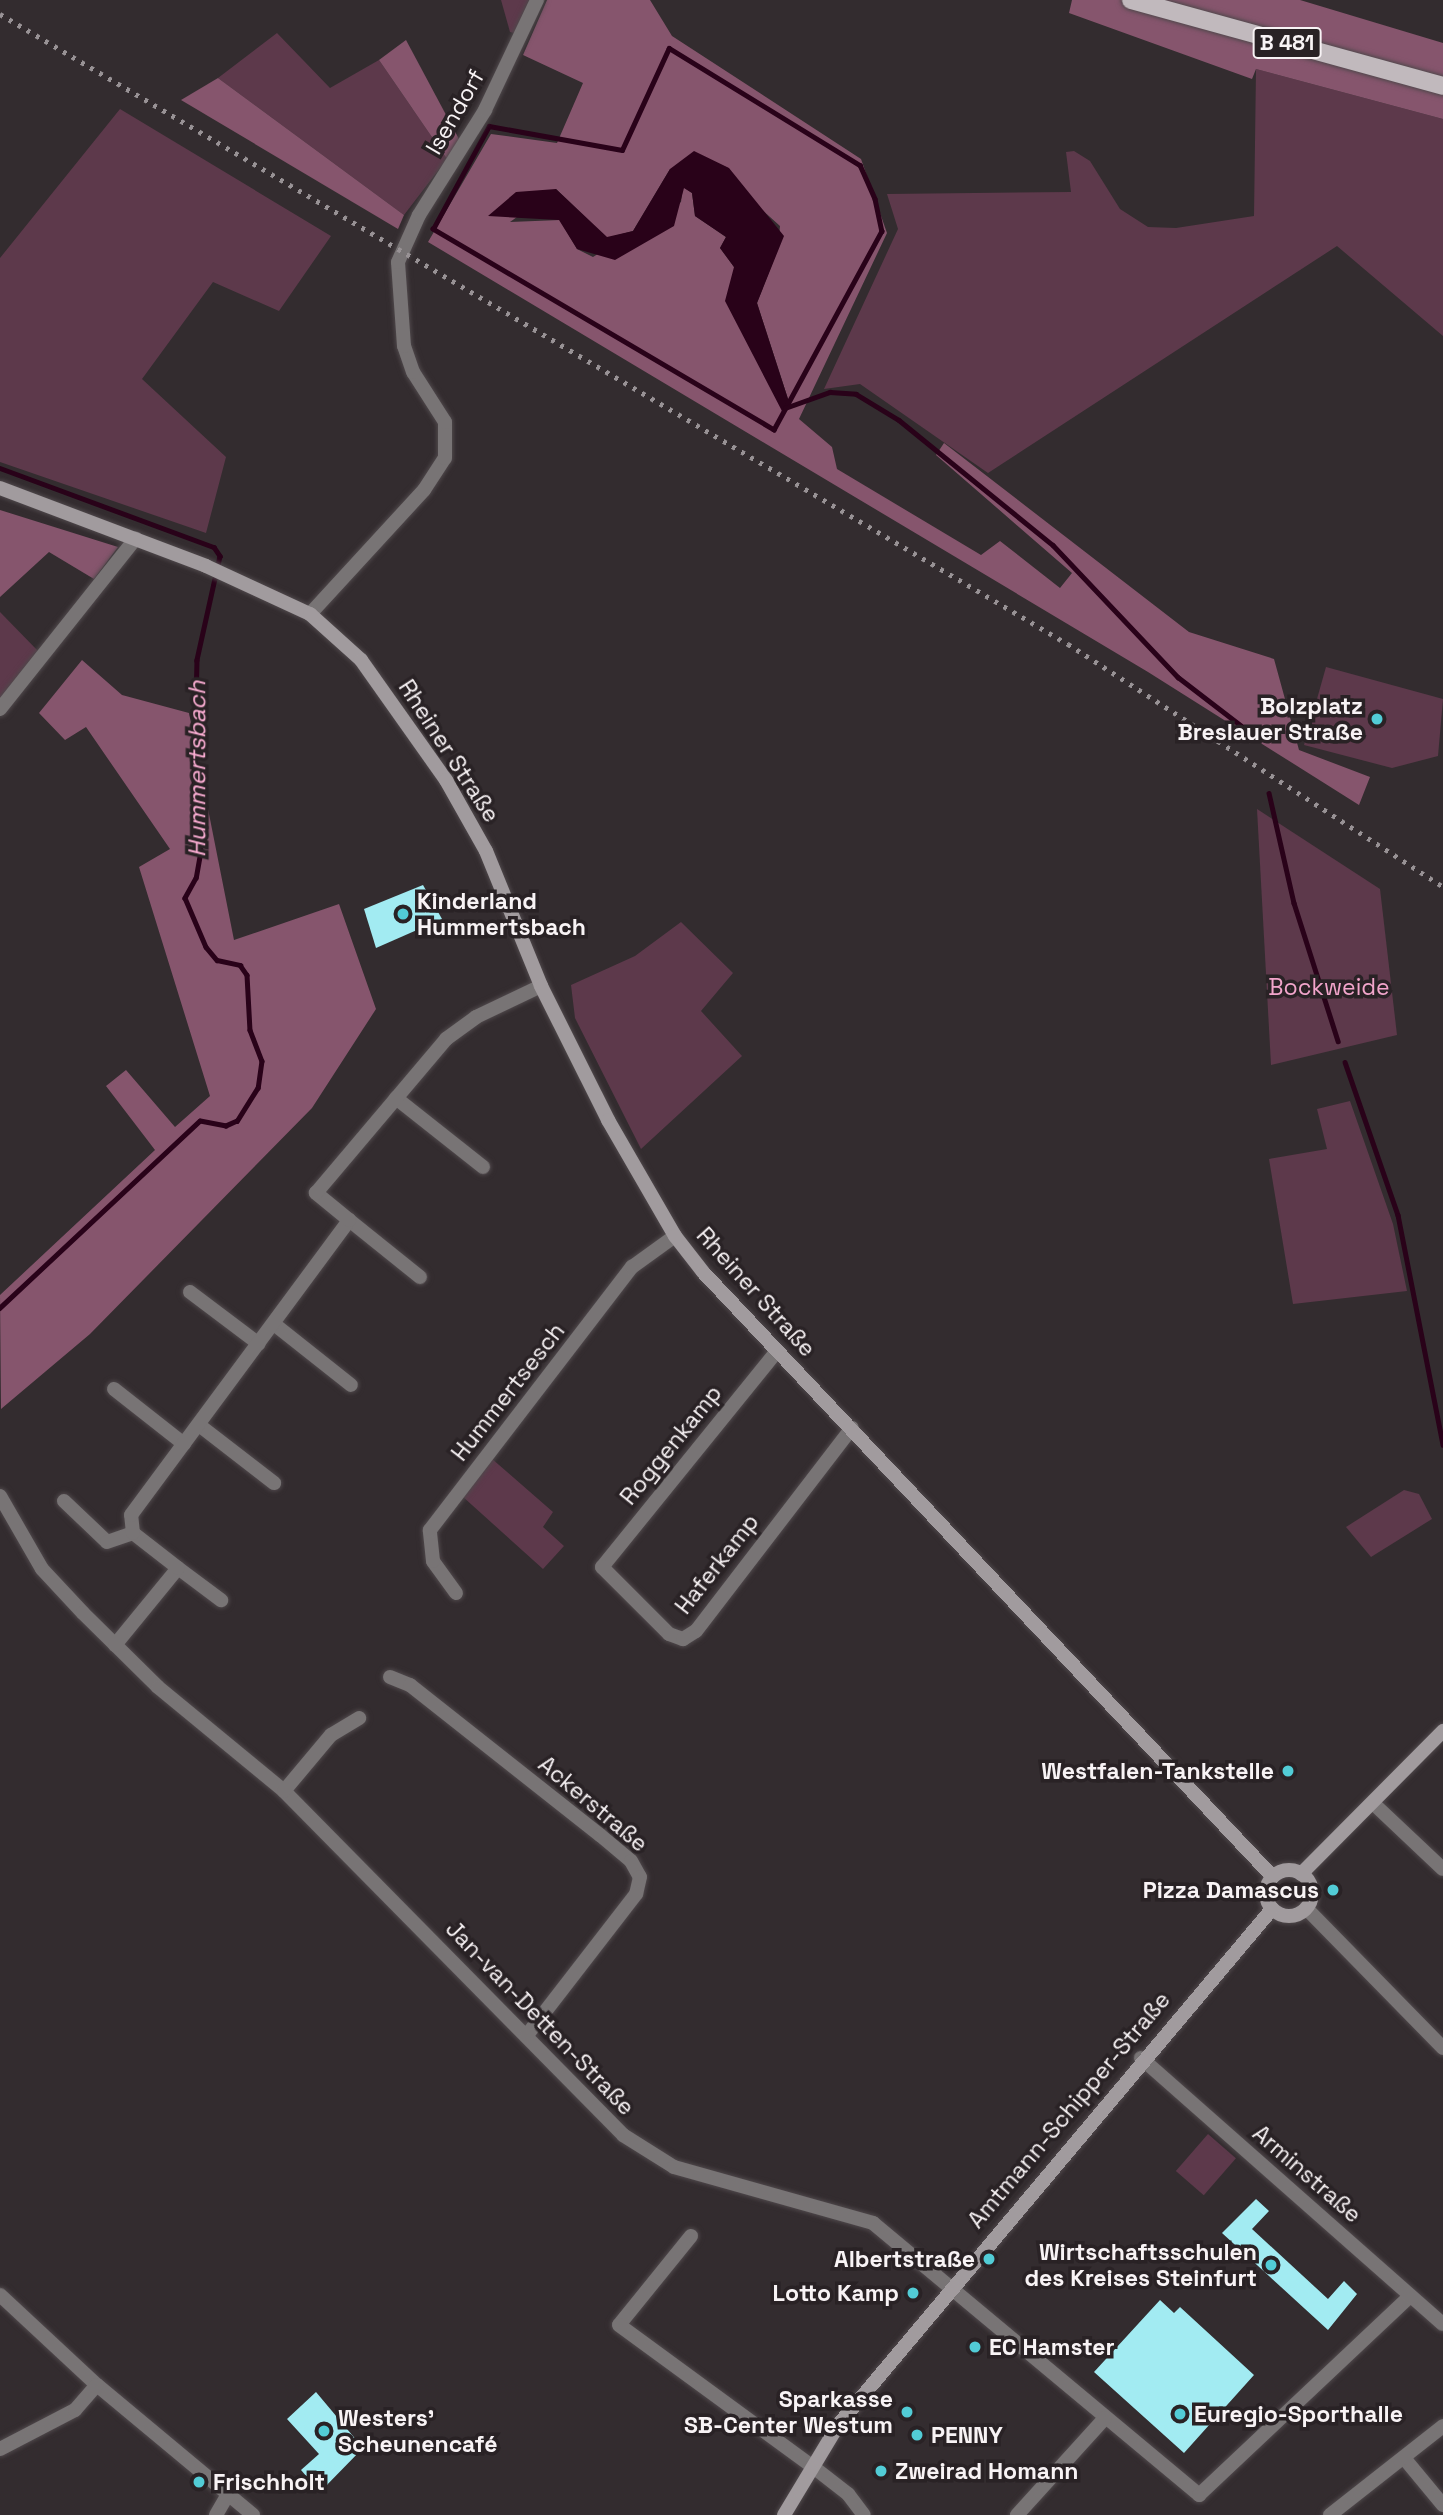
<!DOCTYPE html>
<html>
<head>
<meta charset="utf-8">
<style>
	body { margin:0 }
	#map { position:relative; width:1443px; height:2515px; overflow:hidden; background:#332c2f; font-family:"Space Grotesk",sans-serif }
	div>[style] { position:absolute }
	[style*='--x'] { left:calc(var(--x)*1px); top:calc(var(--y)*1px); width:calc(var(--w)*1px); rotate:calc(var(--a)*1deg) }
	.green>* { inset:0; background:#5d394b; transform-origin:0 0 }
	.forest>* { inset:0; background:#86556d }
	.water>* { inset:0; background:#290219 }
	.stream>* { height:4.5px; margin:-2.25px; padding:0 2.25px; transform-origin:2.25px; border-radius:2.25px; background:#290219 }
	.building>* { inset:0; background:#a2ebf2 }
	.roads { filter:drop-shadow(0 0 2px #4f484b) drop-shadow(0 0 2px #4f484b) }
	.street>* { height:14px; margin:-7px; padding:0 7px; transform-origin:7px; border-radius:7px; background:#787475 }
	.secondary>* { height:14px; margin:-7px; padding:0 7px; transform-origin:7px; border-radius:7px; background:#a19b9e }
	.secondary>.ring { margin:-7px; padding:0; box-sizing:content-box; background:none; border:14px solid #a19b9e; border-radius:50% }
	.primary>* { height:18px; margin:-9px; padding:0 9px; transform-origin:9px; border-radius:9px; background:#c1b9bd }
	.rail>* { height:4.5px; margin-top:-2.25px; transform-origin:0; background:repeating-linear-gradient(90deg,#989295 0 3.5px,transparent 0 10.5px) }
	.dots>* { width:19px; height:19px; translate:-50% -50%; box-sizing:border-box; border:4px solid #292225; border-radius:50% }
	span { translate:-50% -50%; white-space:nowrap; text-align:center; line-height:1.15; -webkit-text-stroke:7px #292225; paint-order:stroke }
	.shield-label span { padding:2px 5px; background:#292225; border:2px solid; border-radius:5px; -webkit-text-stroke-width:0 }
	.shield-label { font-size:21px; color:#f8f3f5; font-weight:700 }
	.street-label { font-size:23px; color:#f8f3f5 }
	.poi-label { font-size:23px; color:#f8f3f5; font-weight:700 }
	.right { translate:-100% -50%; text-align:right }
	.left { translate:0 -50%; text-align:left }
	.park-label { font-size:23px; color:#f2a5cb }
	.water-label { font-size:24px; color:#fcaed4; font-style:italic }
</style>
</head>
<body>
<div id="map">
	<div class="green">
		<i style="clip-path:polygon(501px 0,529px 0,514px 33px,510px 32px)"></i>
		<i style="clip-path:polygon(277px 33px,330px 88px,379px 60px,447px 159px,404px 215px,218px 78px)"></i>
		<i style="clip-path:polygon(1256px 69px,1443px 119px,1443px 336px,1337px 246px,988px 473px,860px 384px,824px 389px,898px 229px,887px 194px,1071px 192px,1066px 152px,1074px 151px,1090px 161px,1120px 209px,1148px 227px,1176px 228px,1254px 216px)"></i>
		<i style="clip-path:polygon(120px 109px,331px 236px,279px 311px,213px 282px,142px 379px,226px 457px,206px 533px,0 462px,0 258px)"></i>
		<i style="clip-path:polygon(0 612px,39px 652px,0 698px)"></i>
		<i style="clip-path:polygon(1326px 667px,1443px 699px,1438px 756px,1392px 768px,1304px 745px)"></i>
		<i style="clip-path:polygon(1257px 809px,1380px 889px,1397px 1035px,1271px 1065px)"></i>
		<i style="clip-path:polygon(681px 922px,733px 973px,701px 1011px,742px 1056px,641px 1149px,575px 1018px,571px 985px,635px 956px)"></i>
		<i style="clip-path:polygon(1350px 1101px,1393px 1224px,1407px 1291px,1293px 1304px,1269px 1159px,1327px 1149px,1317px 1109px)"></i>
		<i style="clip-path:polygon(491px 1458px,553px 1512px,543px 1527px,564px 1546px,543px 1569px,462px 1496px)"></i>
		<i style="clip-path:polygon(1404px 1490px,1419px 1494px,1432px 1519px,1371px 1557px,1346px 1527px)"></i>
		<i style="left:1208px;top:2134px;width:37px;height:49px;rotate:41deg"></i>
	</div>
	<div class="forest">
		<i style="clip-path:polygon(evenodd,547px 0,650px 0,672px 36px,861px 159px,887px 233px,799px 419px,832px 447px,837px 469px,981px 555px,1000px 541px,1060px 588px,1072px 573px,936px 455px,944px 443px,1189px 632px,1274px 659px,1299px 750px,1370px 777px,1359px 805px,1148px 672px,428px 242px,491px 134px,557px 143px,583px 83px,523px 55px,547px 0,717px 163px,728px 168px,749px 198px,780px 226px,778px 249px,757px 303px,789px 402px,783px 412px,734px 267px,720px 248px,726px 237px,695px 216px,692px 193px,683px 187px,681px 202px,593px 257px,577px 249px,560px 220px,510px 222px,556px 189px,607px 238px,633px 231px,670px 169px,717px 163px)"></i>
		<i style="clip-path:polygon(1072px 0,1300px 0,1443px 43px,1443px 119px,1256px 69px,1252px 79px,1069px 13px)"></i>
		<i style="clip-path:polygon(406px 40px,460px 141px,447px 159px,379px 60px)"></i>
		<i style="clip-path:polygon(218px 78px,404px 215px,398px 229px,181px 100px)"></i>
		<i style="clip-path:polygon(0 510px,118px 547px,94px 579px,49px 552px,0 597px)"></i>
		<i style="clip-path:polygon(82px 660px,122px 695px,189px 713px,234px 940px,339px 904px,376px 1009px,312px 1108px,90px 1334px,1px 1409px,0 1295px,155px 1150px,106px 1086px,126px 1070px,175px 1127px,210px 1096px,139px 867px,170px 849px,86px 727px,65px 740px,39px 713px)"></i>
	</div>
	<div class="water">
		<i style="clip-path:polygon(694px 151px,729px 168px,784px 236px,757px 303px,789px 402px,783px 413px,725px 301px,734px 267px,720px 248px,726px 237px,695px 216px,692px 193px,684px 188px,674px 226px,615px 260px,577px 249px,559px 220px,488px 216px,516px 192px,556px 189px,607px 237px,633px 231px,670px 169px)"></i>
	</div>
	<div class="stream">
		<i style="--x:669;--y:48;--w:224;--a:31.5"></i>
		<i style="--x:860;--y:165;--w:37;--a:66"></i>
		<i style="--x:875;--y:199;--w:33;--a:78"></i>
		<i style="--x:882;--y:231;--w:226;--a:118.5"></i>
		<i style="--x:774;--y:430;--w:396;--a:-149.5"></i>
		<i style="--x:433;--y:229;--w:117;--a:-61.5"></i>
		<i style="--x:489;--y:126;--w:135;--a:10.2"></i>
		<i style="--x:622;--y:150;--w:112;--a:-65.3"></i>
		<i style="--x:785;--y:408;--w:48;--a:-19.6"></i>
		<i style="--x:830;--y:392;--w:26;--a:4"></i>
		<i style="--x:856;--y:394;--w:50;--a:31.2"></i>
		<i style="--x:899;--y:420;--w:198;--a:39.1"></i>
		<i style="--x:1053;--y:545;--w:182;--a:46.6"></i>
		<i style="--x:1178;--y:677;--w:82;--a:37.6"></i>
		<i style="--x:0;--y:468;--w:228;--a:20.3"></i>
		<i style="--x:214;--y:547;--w:11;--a:56"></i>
		<i style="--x:220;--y:556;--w:107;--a:102.5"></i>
		<i style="--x:197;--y:660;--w:132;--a:91.3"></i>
		<i style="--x:194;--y:792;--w:59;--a:83.2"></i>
		<i style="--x:201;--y:851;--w:27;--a:100"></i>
		<i style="--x:196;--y:878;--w:23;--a:119"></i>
		<i style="--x:185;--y:898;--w:53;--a:66.8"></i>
		<i style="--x:206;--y:947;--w:17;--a:50"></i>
		<i style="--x:217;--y:960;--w:24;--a:12"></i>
		<i style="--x:240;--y:965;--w:12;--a:55"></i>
		<i style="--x:247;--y:975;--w:55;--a:86.9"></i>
		<i style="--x:250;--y:1030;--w:33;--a:69"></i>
		<i style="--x:262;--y:1061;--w:27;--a:98"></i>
		<i style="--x:258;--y:1088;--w:39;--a:122"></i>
		<i style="--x:237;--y:1121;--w:12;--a:156"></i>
		<i style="--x:226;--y:1126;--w:26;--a:-169"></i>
		<i style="--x:200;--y:1121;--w:274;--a:136.9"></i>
		<i style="--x:1269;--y:793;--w:113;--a:77.2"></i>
		<i style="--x:1294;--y:903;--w:145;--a:72.3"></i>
		<i style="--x:1345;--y:1062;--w:162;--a:70.9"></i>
		<i style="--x:1398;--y:1215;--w:234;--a:78.9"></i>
	</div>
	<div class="building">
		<i style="clip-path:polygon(423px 885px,442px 919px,376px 948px,364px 909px)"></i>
		<i style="clip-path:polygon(1256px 2199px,1269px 2211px,1252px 2229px,1328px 2299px,1344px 2281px,1357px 2294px,1328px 2330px,1222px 2233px)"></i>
		<i style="clip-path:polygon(1160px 2300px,1174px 2313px,1180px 2307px,1254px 2375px,1184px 2453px,1094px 2372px)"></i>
		<i style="clip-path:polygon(316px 2392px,363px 2448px,320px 2492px,301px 2470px,319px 2454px,287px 2419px)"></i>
	</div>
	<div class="roads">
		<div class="street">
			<i style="--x:310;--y:614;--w:168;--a:-47.4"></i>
			<i style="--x:424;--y:490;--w:38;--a:-57"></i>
			<i style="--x:445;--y:458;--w:36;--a:-90"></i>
			<i style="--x:445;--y:422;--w:59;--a:-122.6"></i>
			<i style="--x:413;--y:372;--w:28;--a:-109"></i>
			<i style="--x:404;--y:346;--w:84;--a:-94.1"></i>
			<i style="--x:398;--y:262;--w:51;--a:-65.9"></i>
			<i style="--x:419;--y:215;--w:124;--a:-57.8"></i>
			<i style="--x:485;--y:110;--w:122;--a:-64.7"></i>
			<i style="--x:0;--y:709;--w:218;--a:-51.5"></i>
			<i style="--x:396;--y:1098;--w:111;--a:38.4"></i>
			<i style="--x:349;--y:1220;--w:91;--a:38.8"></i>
			<i style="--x:190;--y:1292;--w:86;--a:37"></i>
			<i style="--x:274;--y:1324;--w:98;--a:38.4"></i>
			<i style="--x:777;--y:1351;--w:278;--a:129"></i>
			<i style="--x:602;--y:1567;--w:95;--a:45"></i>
			<i style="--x:669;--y:1634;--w:15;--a:20"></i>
			<i style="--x:683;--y:1639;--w:15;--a:-32"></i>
			<i style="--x:696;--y:1631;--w:256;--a:-52.5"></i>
			<i style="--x:114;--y:1389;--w:89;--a:38.2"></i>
			<i style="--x:199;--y:1425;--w:95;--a:37.7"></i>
			<i style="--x:0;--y:1496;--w:84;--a:60.1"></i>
			<i style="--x:42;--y:1569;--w:60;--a:47"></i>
			<i style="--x:83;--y:1613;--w:105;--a:44.6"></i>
			<i style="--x:158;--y:1687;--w:163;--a:39.5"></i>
			<i style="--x:284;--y:1791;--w:483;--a:45.4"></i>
			<i style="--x:623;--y:2135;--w:60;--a:32.1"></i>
			<i style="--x:674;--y:2167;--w:207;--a:15.7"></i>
			<i style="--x:873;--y:2223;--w:425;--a:39.8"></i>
			<i style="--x:1199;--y:2495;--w:290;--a:-43.3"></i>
			<i style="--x:64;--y:1501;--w:59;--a:43.6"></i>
			<i style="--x:107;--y:1542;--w:28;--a:-19"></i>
			<i style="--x:178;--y:1568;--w:54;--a:36.7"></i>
			<i style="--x:456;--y:1593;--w:39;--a:-126"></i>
			<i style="--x:433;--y:1561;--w:31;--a:-96"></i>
			<i style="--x:430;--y:1530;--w:332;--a:-52.5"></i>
			<i style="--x:632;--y:1267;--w:53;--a:-35.8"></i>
			<i style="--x:115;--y:1645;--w:99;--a:-50.7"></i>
			<i style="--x:178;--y:1568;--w:57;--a:-142.1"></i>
			<i style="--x:133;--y:1533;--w:18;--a:-96"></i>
			<i style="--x:131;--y:1515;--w:367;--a:-53.5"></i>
			<i style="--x:349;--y:1220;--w:43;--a:-140.7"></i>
			<i style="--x:316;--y:1193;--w:202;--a:-49.8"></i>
			<i style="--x:446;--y:1039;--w:37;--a:-36"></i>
			<i style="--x:476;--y:1017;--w:72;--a:-25.5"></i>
			<i style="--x:390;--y:1677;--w:22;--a:22"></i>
			<i style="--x:410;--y:1685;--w:242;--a:38.3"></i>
			<i style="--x:600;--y:1835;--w:40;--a:40"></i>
			<i style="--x:631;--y:1861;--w:18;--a:61"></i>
			<i style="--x:640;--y:1877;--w:17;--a:103"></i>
			<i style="--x:636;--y:1894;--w:178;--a:127.7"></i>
			<i style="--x:284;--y:1791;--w:73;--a:-50"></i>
			<i style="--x:331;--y:1735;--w:33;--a:-31"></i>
			<i style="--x:1375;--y:1805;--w:93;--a:43.3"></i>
			<i style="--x:1306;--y:1908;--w:196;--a:45.6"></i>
			<i style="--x:1141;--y:2058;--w:402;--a:41.4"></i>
			<i style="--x:691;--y:2236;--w:114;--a:129"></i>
			<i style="--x:619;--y:2325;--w:239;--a:36.2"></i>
			<i style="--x:812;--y:2466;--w:46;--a:37.9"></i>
			<i style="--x:848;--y:2494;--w:26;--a:53"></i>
			<i style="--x:0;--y:2295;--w:132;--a:42.9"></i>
			<i style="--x:97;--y:2385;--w:203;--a:39.8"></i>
			<i style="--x:0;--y:2449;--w:85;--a:-27.5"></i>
			<i style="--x:75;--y:2410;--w:33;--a:-49"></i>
			<i style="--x:1404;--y:2458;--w:61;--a:50.3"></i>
			<i style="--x:216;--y:2515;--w:24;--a:-60"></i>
			<i style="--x:1017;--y:2515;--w:131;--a:-47.8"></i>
			<i style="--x:1330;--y:2515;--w:144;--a:-38.2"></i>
		</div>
		<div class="secondary">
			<i style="--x:0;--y:488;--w:220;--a:20.7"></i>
			<i style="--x:206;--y:566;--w:115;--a:24.8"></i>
			<i style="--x:310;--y:614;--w:69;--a:42"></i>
			<i style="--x:361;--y:660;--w:147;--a:54.7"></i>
			<i style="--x:446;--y:780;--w:81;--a:60.6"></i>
			<i style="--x:486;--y:851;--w:146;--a:67.8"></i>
			<i style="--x:541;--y:986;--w:150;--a:63.4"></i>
			<i style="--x:608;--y:1120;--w:134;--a:60"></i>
			<i style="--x:675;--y:1236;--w:46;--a:52.1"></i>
			<i style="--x:703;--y:1272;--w:831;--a:46.71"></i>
			<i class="ring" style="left:1266px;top:1870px;width:32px;height:32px"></i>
			<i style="--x:1301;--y:1874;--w:202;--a:-45.2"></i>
			<i style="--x:784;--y:2515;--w:106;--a:-58.9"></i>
			<i style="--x:839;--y:2424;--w:673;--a:-49.94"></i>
		</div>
		<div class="primary">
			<i style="--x:1131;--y:0;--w:324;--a:15.4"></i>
		</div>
	</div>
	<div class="rail">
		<i style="--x:0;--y:14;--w:1240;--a:30.54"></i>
		<i style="--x:1068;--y:644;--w:447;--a:32.9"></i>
	</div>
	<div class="dots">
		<i style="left:1377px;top:719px;background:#52ccd6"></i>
		<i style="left:403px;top:914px;background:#52ccd6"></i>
		<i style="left:1288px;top:1771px;background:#52ccd6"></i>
		<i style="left:1333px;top:1890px;background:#52ccd6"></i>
		<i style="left:989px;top:2259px;background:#52ccd6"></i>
		<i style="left:1271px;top:2265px;background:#52ccd6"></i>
		<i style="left:913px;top:2293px;background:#52ccd6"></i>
		<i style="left:975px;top:2347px;background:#52ccd6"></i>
		<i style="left:907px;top:2412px;background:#52ccd6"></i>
		<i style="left:1180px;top:2414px;background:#52ccd6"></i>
		<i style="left:324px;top:2431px;background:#52ccd6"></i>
		<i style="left:917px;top:2435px;background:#52ccd6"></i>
		<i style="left:881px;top:2471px;background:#52ccd6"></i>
		<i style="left:199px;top:2482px;background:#52ccd6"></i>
	</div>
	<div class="shield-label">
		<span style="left:1287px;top:43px">B 481</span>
	</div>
	<div class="street-label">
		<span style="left:455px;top:112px;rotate:-60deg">Isendorf</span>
		<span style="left:449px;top:751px;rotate:57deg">Rheiner Straße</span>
		<span style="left:756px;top:1292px;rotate:48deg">Rheiner Straße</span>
		<span style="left:508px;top:1392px;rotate:-52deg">Hummertsesch</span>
		<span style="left:671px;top:1445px;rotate:-51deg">Roggenkamp</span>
		<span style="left:717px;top:1564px;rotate:-52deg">Haferkamp</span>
		<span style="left:593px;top:1804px;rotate:40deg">Ackerstraße</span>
		<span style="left:540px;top:2018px;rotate:46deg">Jan-van-Detten-Straße</span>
		<span style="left:1069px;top:2110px;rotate:-50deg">Amtmann-Schipper-Straße</span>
		<span style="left:1307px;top:2174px;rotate:41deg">Arminstraße</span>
	</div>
	<div class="poi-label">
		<span class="right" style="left:1363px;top:719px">Bolzplatz<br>Breslauer Straße</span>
		<span class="left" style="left:417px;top:914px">Kinderland<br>Hummertsbach</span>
		<span class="right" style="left:1274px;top:1771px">Westfalen-Tankstelle</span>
		<span class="right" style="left:1319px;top:1890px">Pizza Damascus</span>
		<span class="right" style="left:1257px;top:2265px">Wirtschaftsschulen<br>des Kreises Steinfurt</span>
		<span class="right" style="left:975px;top:2259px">Albertstraße</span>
		<span class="right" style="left:899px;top:2293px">Lotto Kamp</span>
		<span class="left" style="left:989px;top:2347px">EC Hamster</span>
		<span class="right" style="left:893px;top:2412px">Sparkasse<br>SB-Center Westum</span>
		<span class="left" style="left:1194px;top:2414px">Euregio-Sporthalle</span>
		<span class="left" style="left:338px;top:2431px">Westers'<br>Scheunencafé</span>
		<span class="left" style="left:931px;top:2435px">PENNY</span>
		<span class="left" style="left:895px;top:2471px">Zweirad Homann</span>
		<span class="left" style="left:213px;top:2482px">Frischholt</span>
	</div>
	<div class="park-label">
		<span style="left:1329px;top:987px">Bockweide</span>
	</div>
	<div class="water-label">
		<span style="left:197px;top:769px;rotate:-90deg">Hummertsbach</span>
	</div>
</div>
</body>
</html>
